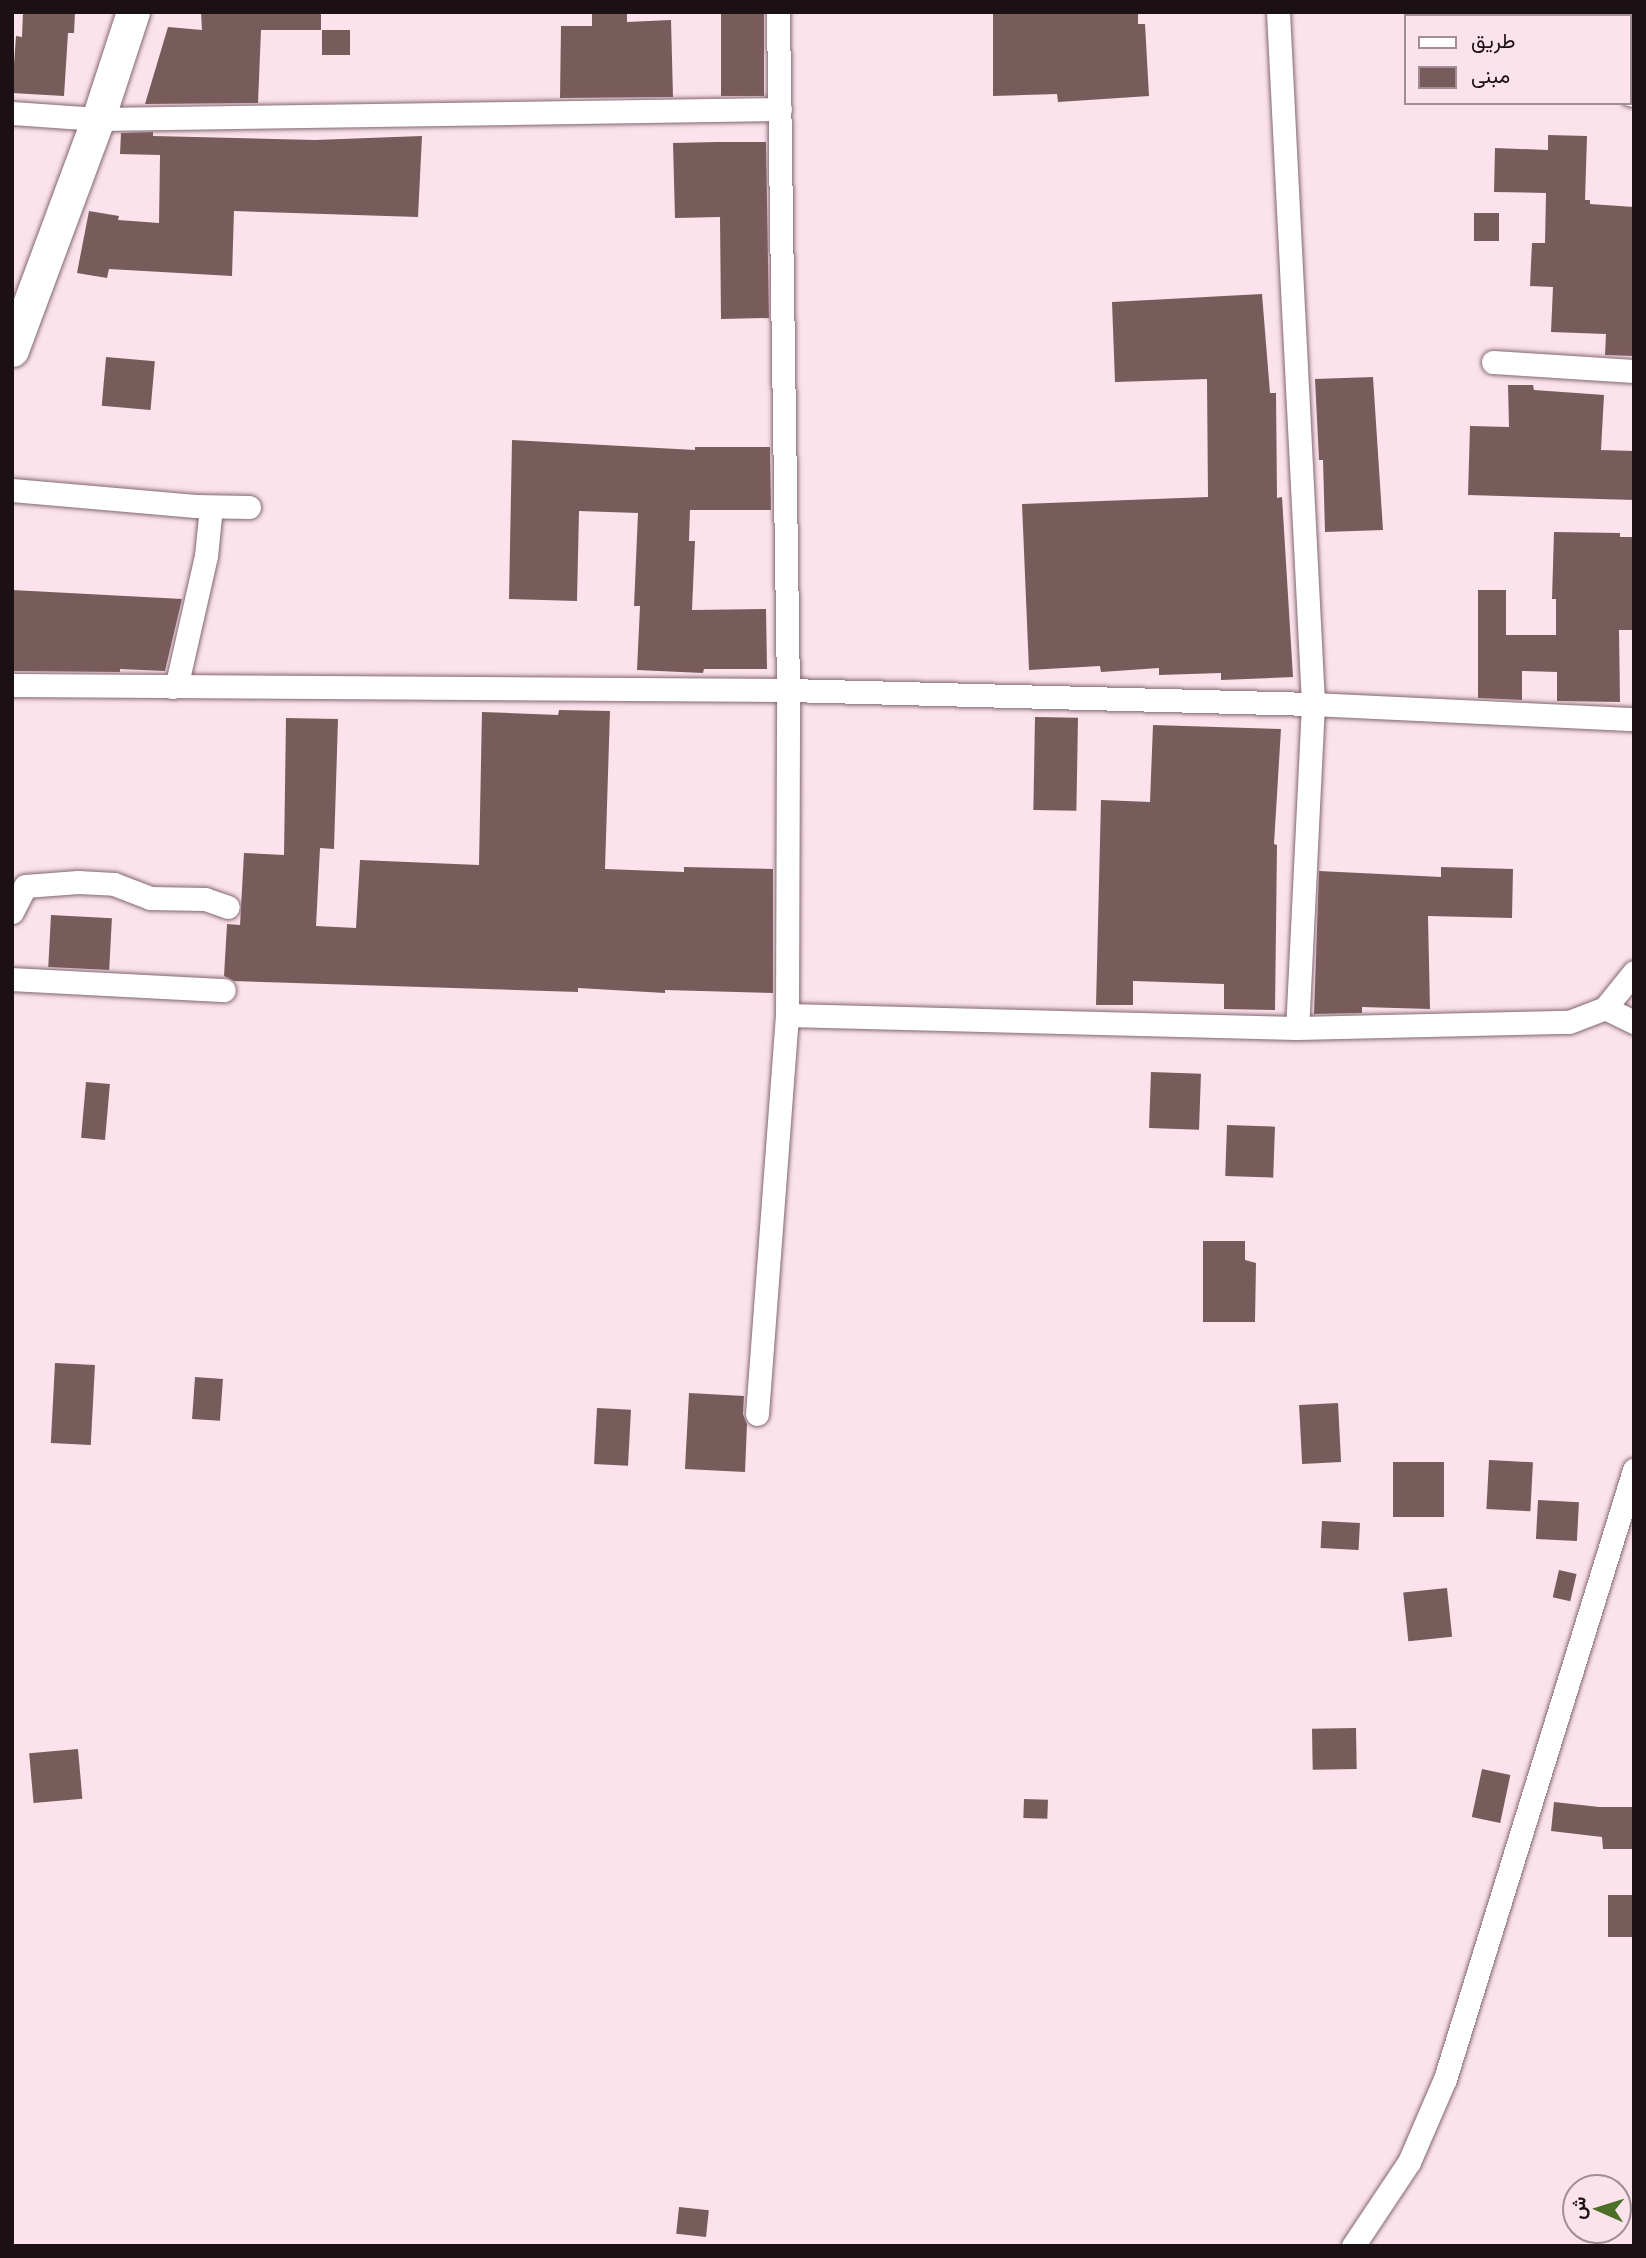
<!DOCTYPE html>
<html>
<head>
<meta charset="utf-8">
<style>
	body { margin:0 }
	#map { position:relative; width:1646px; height:2258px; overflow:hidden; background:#fbe2eb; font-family:Barlow,Vazirmatn,sans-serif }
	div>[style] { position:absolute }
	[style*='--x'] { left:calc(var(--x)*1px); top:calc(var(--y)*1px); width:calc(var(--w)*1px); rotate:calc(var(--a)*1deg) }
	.building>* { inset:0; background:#785c5b; transform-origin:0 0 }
	.roads { filter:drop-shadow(0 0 2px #826771) drop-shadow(0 0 2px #826771) }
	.street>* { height:23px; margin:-11.5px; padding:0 11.5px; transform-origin:11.5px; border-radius:11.5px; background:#fff }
	.secondary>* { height:33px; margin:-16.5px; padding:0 16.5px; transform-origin:16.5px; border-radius:16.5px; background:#fff }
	span { translate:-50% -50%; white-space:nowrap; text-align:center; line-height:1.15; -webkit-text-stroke:6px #fbe2eb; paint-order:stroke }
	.frame { position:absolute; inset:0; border:14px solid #1b1115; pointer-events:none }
	.legend { position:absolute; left:1404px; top:14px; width:228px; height:91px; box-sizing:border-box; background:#fbe2eb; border:2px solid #a18e95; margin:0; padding:9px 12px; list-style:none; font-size:21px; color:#1b1115 }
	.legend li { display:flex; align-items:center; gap:14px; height:35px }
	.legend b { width:35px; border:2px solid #a18e95 }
	.north { position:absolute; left:1562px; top:2174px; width:70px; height:70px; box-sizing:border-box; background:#fbe2eb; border:2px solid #a18e95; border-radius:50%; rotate:273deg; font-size:19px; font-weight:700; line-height:28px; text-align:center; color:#1b1115 }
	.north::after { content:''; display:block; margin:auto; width:24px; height:32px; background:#4c6f27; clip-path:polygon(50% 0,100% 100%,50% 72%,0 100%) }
</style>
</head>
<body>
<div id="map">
	<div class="building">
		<i style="clip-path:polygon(23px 12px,75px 12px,74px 33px,68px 33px,64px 96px,12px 93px,16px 36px,22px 37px)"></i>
		<i style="clip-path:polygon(201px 12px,321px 12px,321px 30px,261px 30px,258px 103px,145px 104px,168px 27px,202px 30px)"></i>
		<i style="clip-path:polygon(592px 12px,627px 12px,627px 22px,671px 20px,673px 97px,560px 98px,561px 26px,592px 26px)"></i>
		<i style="left:721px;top:12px;width:43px;height:84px"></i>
		<i style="clip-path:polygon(993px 12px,1138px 12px,1138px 24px,1145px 24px,1149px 96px,1058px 102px,1057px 94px,993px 96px)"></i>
		<i style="left:322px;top:30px;width:28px;height:25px"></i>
		<i style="clip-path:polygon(153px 132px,153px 136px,315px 140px,422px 136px,418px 217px,234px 211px,232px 276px,109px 269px,107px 278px,77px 273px,89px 211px,119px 216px,118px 220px,159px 223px,160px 155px,120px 154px,121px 133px)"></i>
		<i style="clip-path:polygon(1548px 135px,1587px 136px,1585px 200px,1590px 200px,1590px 204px,1634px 207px,1634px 356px,1605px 355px,1606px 334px,1551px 332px,1553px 287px,1530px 286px,1532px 243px,1545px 243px,1546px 193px,1494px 192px,1495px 148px,1548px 150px)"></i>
		<i style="clip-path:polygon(717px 142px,766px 142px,769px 318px,721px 319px,720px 217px,675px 218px,673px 143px)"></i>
		<i style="left:1474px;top:213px;width:25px;height:28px"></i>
		<i style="clip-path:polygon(1262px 294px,1270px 393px,1276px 393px,1277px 498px,1282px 497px,1293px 677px,1221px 680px,1221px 673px,1159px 675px,1159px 668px,1101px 672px,1100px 666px,1029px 670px,1022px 504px,1208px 497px,1207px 379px,1115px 382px,1112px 302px)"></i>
		<i style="left:106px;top:357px;width:49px;height:49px;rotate:5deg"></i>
		<i style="clip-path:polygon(1373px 377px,1383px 530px,1325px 532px,1323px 460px,1319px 460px,1315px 379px)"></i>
		<i style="clip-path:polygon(1508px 385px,1533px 385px,1534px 390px,1604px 395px,1601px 450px,1634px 451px,1634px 500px,1468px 495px,1470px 426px,1509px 427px)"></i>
		<i style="clip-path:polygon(512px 440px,695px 450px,695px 447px,770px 447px,771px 510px,690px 510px,689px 541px,695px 541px,692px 610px,766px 609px,767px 669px,704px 669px,703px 673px,637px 670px,640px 606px,634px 606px,638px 513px,579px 511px,577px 601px,509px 599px)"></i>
		<i style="clip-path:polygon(1554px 532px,1620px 533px,1620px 537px,1634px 537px,1634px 630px,1619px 630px,1620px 702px,1557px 701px,1557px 672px,1522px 671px,1522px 700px,1478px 698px,1478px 590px,1506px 590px,1506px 635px,1556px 635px,1556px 599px,1552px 599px)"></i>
		<i style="clip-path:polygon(12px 590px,182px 599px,165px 671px,120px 669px,120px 672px,12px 671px)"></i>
		<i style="clip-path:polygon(559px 710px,610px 711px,605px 869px,684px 872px,684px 867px,773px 869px,773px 993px,665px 990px,665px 993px,578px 988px,578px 992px,234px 981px,224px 976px,227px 924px,240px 925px,244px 853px,284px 855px,286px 718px,338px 719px,334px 849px,320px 848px,316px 926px,356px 928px,360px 860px,479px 865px,482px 712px,558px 715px)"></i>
		<i style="left:1035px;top:717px;width:43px;height:93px;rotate:1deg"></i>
		<i style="clip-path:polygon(1153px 725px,1281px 729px,1274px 844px,1277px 845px,1275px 1010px,1224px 1009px,1224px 984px,1133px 981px,1133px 1005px,1096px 1005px,1101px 800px,1150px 802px)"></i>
		<i style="clip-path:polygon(1441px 867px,1513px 869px,1512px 918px,1428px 916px,1430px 1009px,1362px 1007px,1362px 1013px,1314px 1014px,1319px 871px,1441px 877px)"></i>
		<i style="left:51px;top:915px;width:61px;height:52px;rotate:3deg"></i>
		<i style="left:1151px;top:1072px;width:50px;height:56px;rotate:2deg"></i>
		<i style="left:86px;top:1082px;width:24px;height:56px;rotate:5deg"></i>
		<i style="left:1227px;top:1125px;width:48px;height:51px;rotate:2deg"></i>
		<i style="clip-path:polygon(1203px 1241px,1245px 1241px,1245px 1260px,1256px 1263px,1255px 1322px,1203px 1322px)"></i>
		<i style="left:55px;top:1363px;width:40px;height:80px;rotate:3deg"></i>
		<i style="left:195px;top:1377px;width:28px;height:42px;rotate:4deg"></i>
		<i style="clip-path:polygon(689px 1393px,744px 1396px,743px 1414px,747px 1424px,745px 1472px,685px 1469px)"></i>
		<i style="left:1338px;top:1403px;width:59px;height:39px;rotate:87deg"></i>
		<i style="left:597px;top:1408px;width:34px;height:56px;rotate:3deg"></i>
		<i style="left:1489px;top:1460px;width:44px;height:49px;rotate:3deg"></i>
		<i style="left:1393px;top:1462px;width:51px;height:55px"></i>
		<i style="left:1538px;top:1500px;width:41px;height:39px;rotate:3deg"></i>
		<i style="left:1322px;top:1521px;width:38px;height:27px;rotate:3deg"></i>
		<i style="left:1559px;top:1570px;width:18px;height:28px;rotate:13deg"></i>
		<i style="left:1447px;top:1588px;width:49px;height:44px;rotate:84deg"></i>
		<i style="left:1356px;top:1728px;width:41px;height:44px;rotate:89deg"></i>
		<i style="left:78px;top:1749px;width:50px;height:49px;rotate:85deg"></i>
		<i style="left:1482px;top:1769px;width:29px;height:49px;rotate:12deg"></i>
		<i style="left:1024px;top:1799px;width:24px;height:19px;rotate:2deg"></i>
		<i style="clip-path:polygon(1554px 1802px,1599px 1807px,1634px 1807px,1634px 1849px,1603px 1849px,1602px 1837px,1551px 1831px)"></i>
		<i style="left:1634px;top:1895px;width:42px;height:26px;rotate:90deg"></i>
		<i style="left:679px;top:2207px;width:30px;height:27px;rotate:6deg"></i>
	</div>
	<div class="roads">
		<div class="street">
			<i style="--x:1278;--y:12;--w:693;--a:87.1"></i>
			<i style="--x:1313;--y:704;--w:324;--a:92.8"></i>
			<i style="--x:1630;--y:94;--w:4;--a:14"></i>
			<i style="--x:12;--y:113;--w:86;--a:4"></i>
			<i style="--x:98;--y:119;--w:682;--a:-0.84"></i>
			<i style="--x:1493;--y:362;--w:141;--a:3.7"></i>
			<i style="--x:12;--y:490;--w:184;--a:5"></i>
			<i style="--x:195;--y:506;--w:54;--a:1.1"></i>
			<i style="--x:12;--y:685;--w:776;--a:0.37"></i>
			<i style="--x:788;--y:690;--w:525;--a:1.53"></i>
			<i style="--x:1313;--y:704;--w:321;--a:2.7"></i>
			<i style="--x:172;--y:687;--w:10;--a:-53"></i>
			<i style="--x:178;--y:679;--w:126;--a:-77.2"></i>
			<i style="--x:206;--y:556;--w:49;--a:-84.2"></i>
			<i style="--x:12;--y:912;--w:29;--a:-63"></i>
			<i style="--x:25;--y:886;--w:53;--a:-4.3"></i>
			<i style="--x:78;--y:882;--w:36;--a:3"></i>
			<i style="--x:114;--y:884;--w:39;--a:21"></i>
			<i style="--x:150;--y:898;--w:55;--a:1"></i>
			<i style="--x:205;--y:899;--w:24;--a:19"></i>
			<i style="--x:12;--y:979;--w:212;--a:3"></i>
			<i style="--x:1605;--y:1008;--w:32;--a:26"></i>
			<i style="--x:787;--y:1015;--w:510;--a:1.46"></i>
			<i style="--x:1297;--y:1028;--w:272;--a:-1.3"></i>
			<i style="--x:1569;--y:1022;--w:39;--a:-21"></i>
			<i style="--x:1605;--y:1008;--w:46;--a:-51.1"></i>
			<i style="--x:757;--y:1414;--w:400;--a:-85.7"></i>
			<i style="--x:787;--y:1015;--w:325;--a:-89.8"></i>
			<i style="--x:788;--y:690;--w:678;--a:-90.85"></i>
			<i style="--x:1353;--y:2246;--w:101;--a:-56.3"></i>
			<i style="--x:1409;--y:2162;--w:90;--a:-66.6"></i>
			<i style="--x:1445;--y:2079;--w:638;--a:-72.76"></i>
		</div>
		<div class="secondary">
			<i style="--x:12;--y:350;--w:246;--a:-69.6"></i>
			<i style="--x:98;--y:119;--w:113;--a:-71.9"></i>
		</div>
	</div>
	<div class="frame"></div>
	<ul class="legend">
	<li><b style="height:9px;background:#fff"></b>طريق</li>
	<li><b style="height:19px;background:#785c5b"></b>مبنى</li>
	</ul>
	<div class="north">ش</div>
</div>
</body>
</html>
